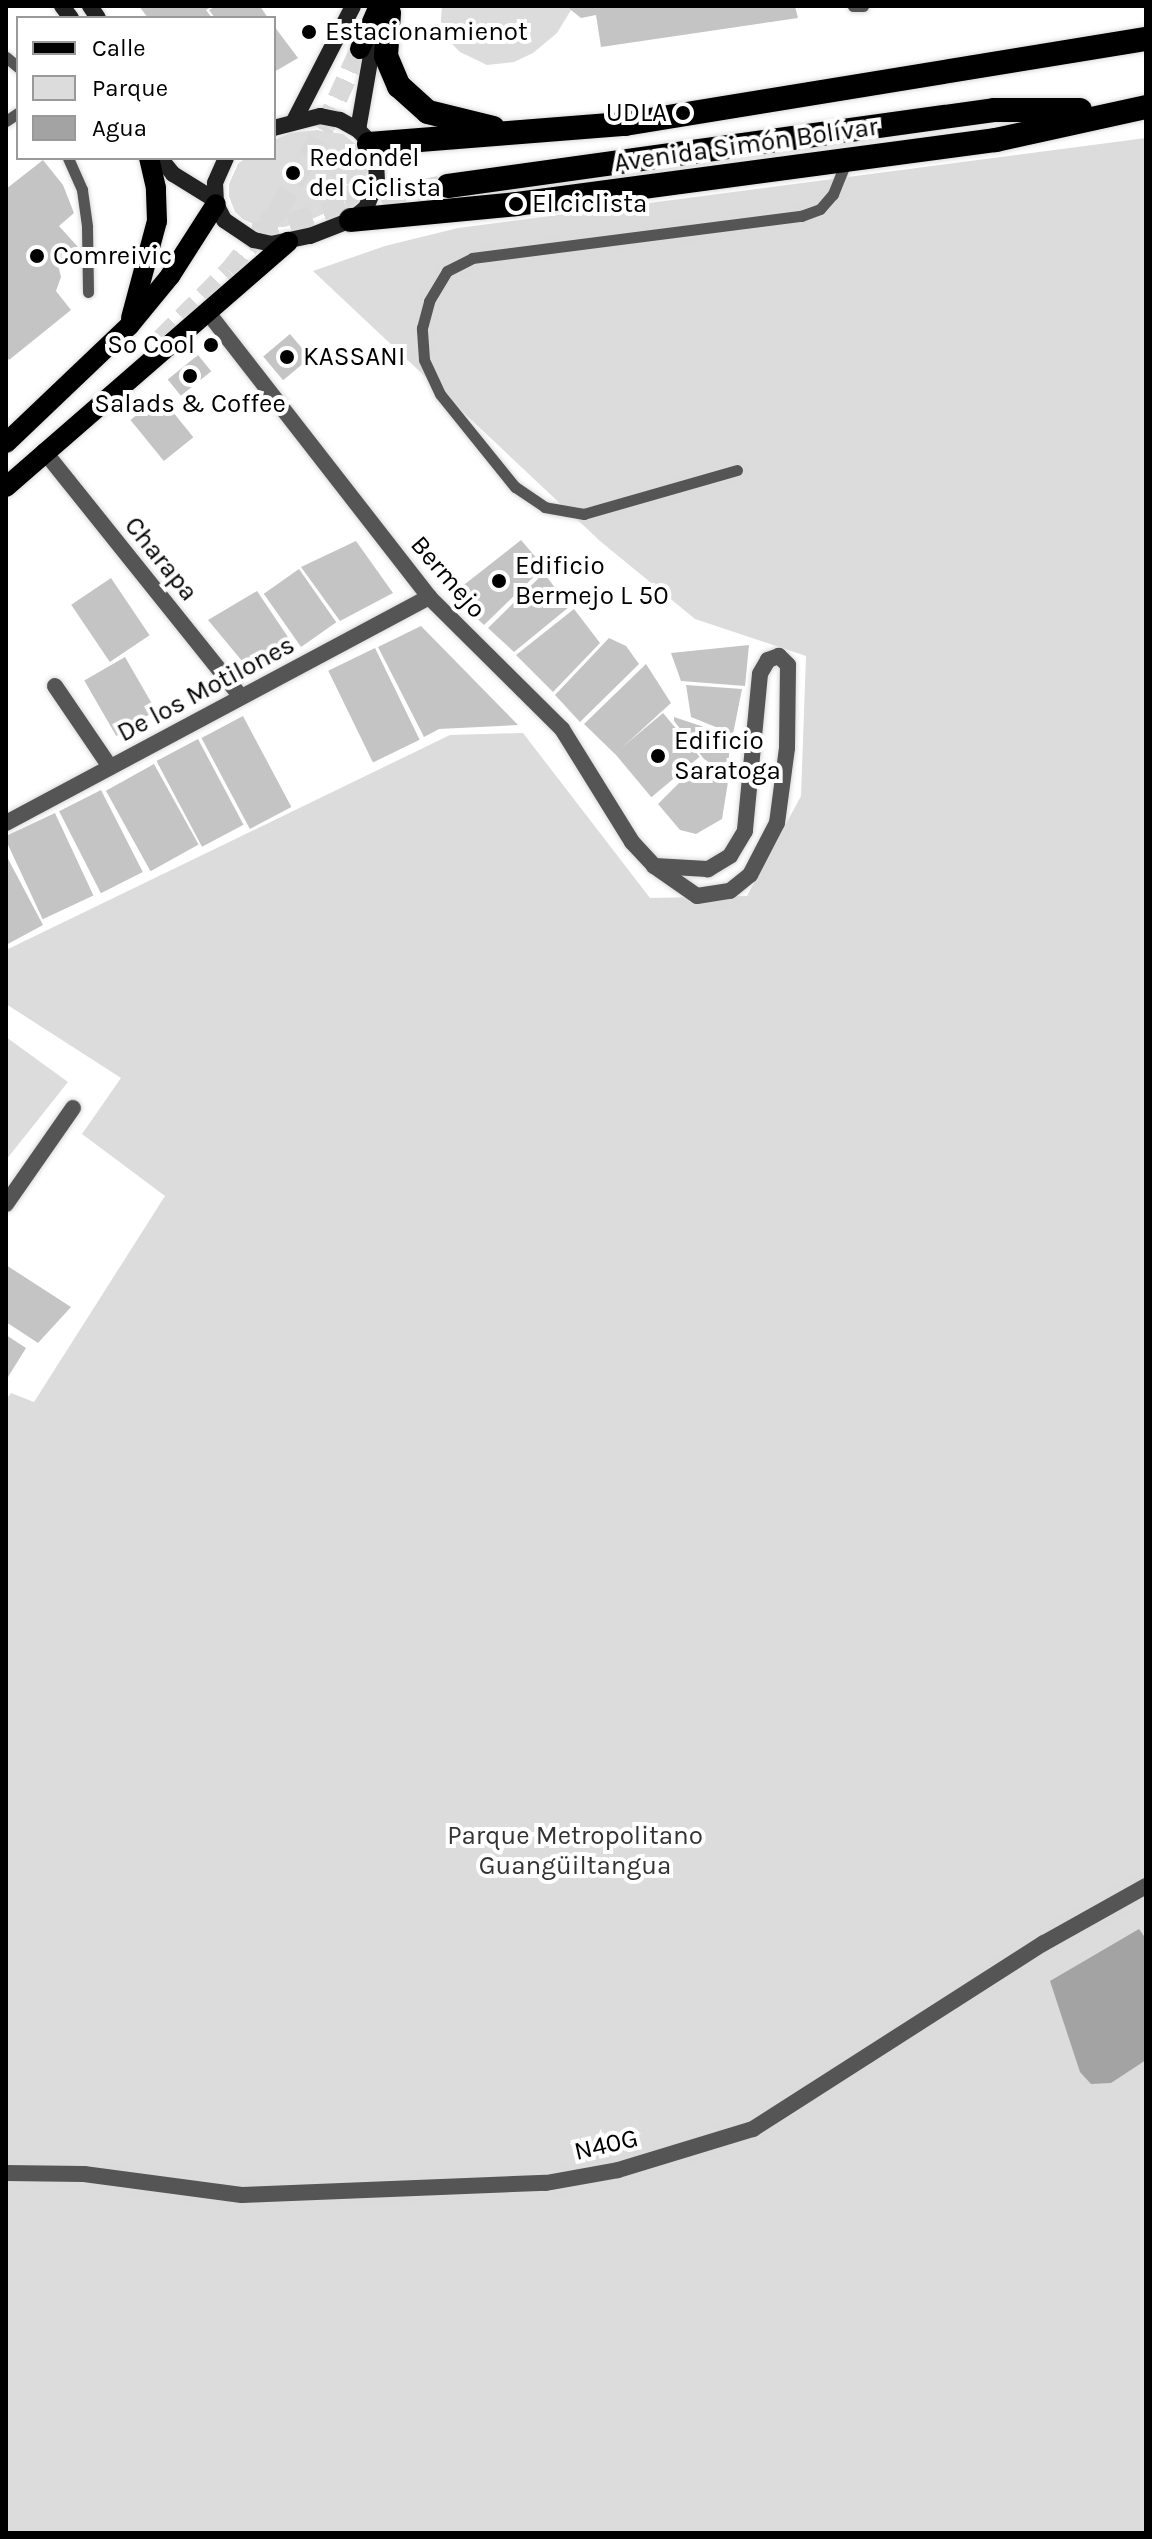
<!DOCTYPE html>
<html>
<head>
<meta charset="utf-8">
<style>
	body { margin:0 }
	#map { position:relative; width:1152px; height:2539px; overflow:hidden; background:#fff; font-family:Karla,sans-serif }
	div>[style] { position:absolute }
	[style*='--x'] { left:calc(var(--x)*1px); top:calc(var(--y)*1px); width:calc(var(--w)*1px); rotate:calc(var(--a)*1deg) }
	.green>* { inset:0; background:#dcdcdc }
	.water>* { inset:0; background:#a3a3a3 }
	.building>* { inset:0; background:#c4c4c4; transform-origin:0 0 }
	.primary-tunnel>* { height:20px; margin-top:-10px; transform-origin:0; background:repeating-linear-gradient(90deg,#d9d9d9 0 20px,transparent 0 30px) }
	.highway-tunnel>* { height:24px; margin-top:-12px; transform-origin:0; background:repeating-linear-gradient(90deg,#d9d9d9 0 24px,transparent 0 36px) }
	.roads { filter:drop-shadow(0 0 2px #dbdbdb) drop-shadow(0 0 2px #dbdbdb) }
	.lane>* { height:11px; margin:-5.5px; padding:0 5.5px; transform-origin:5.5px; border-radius:5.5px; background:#555 }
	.street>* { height:16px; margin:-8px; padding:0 8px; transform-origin:8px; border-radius:8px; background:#555 }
	.secondary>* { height:16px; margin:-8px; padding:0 8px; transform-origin:8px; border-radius:8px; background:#222 }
	.primary>* { height:20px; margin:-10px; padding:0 10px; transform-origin:10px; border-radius:10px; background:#000 }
	.highway>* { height:24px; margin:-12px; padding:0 12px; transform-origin:12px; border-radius:12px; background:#000 }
	.dots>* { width:22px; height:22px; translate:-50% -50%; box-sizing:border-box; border:4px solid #fff; border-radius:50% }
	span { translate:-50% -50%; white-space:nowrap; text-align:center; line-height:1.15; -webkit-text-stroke:8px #fff; paint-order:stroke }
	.poi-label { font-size:26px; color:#000 }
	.left { translate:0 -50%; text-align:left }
	.right { translate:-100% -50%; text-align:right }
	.street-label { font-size:26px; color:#000 }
	.park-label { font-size:26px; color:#333 }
	.frame { position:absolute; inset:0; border:8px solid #000; pointer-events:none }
	.legend { position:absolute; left:16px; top:16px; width:260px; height:144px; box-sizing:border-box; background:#fff; border:2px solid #999; margin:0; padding:10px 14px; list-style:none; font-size:24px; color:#000 }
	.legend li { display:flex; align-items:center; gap:16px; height:40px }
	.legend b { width:40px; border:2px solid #999 }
</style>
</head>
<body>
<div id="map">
	<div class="green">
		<i style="clip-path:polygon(442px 6px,566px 6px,571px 10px,557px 33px,533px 53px,514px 62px,487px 65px,460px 52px,447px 39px,441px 21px)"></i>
		<i style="clip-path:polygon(317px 130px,343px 134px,357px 145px,368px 171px,360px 186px,339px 207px,312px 219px,284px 227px,262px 227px,244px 220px,235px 212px,229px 196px,229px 184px,238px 164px,245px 158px,274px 158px,274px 140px,290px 133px)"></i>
		<i style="clip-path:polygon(1146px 138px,1146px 2533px,6px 2533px,6px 1400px,11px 1393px,34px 1402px,165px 1196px,82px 1134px,121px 1078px,6px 1004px,6px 950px,450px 735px,523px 733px,650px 898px,747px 896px,801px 796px,806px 656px,695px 619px,600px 541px,313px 271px,385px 246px,458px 228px)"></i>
		<i style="clip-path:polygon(6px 1037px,68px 1082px,6px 1160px)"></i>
	</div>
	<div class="water">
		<i style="clip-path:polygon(1139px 1929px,1146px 1939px,1146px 2060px,1111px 2083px,1091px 2084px,1080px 2072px,1050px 1981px)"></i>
	</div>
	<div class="building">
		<i style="clip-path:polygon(139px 6px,213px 6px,206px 10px,212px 18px,148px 18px)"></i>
		<i style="clip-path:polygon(216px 6px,260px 6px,268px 18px,215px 18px,209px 10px)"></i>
		<i style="clip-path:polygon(566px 6px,795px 6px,798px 18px,601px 47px,596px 15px,581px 18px)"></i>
		<i style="clip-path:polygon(274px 26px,298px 58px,274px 72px)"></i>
		<i style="clip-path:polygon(43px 160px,63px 185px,74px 213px,59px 226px,78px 247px,58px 265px,61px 277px,56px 291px,71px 310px,9px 360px,6px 356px,6px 189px)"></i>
		<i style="left:290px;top:334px;width:31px;height:35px;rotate:50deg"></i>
		<i style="left:198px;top:355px;width:21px;height:39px;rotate:51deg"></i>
		<i style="left:160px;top:396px;width:53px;height:38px;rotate:51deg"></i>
		<i style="clip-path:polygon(521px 540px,544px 567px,484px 625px,451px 595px)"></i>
		<i style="clip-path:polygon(356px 541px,393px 593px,340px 621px,301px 567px)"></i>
		<i style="left:299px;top:569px;width:65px;height:43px;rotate:55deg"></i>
		<i style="clip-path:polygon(544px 573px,569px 607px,514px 652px,488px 628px)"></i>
		<i style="left:111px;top:578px;width:69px;height:48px;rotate:56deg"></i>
		<i style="clip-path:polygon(257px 591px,294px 646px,247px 667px,208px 620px)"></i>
		<i style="clip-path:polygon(574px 609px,600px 643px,553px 692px,516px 655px)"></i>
		<i style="clip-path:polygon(421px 626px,518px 725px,439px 729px,424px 737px,378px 647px)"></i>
		<i style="clip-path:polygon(609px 638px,626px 646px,639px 664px,580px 722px,555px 695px)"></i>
		<i style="clip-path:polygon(749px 645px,745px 686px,681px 681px,671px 653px)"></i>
		<i style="left:375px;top:648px;width:102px;height:52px;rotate:64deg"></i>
		<i style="left:125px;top:657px;width:64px;height:47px;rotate:60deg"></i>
		<i style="clip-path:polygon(646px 664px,671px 703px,615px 754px,584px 724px)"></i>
		<i style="clip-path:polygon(686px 685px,742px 689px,733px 734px,691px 717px)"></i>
		<i style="left:663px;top:713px;width:57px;height:63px;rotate:50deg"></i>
		<i style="left:243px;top:716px;width:103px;height:47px;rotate:62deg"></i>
		<i style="clip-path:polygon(674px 717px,731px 736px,727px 774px,704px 759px,674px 721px)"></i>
		<i style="left:198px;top:739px;width:97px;height:47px;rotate:62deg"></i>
		<i style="clip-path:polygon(700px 762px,728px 782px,722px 819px,696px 834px,680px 830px,658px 804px)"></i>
		<i style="left:154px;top:764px;width:92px;height:55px;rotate:61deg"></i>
		<i style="left:101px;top:790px;width:92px;height:47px;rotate:63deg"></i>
		<i style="left:55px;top:813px;width:91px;height:56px;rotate:65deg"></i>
		<i style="clip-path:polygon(6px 855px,43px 925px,6px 945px)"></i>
		<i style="clip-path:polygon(6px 1265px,71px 1307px,38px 1343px,6px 1322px)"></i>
		<i style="clip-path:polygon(6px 1335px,26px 1348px,8px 1377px,6px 1375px)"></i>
	</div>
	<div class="primary-tunnel">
		<i style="--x:161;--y:339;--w:96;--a:-45"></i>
		<i style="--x:229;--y:271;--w:80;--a:-51.1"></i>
		<i style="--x:279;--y:209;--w:95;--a:-61"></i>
		<i style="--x:325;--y:126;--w:85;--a:-65.6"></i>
	</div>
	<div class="highway-tunnel">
		<i style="--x:255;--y:235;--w:95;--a:-16.5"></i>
		<i style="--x:346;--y:208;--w:104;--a:-12.2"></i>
	</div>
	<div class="roads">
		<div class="lane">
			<i style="--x:853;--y:6;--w:10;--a:0"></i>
			<i style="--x:6;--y:57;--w:16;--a:40"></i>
			<i style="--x:6;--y:121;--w:14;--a:-34"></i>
			<i style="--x:68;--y:158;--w:35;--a:66"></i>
			<i style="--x:82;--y:190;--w:37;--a:82"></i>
			<i style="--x:87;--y:227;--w:65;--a:89.1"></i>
			<i style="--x:737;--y:470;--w:159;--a:164"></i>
			<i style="--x:584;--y:514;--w:40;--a:-170"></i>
			<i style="--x:545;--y:507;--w:36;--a:-146"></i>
			<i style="--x:515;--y:487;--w:119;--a:-128.9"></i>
			<i style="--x:440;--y:394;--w:38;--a:-115"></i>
			<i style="--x:424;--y:359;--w:31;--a:-94"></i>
			<i style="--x:422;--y:328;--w:28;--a:-75"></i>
			<i style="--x:429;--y:301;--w:35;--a:-59"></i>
			<i style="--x:447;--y:271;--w:28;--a:-27"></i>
			<i style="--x:472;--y:258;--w:332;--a:-7.3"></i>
			<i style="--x:801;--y:216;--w:20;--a:-20"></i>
			<i style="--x:820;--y:209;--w:20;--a:-49"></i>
			<i style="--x:833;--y:194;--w:37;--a:-68"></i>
		</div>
		<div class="street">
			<i style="--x:209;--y:314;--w:358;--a:52.1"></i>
			<i style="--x:429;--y:597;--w:187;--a:44.8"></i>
			<i style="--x:562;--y:729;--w:133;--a:58.2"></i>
			<i style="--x:632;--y:842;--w:33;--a:47"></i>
			<i style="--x:654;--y:866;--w:52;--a:34.9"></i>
			<i style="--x:697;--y:896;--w:33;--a:-9"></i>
			<i style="--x:730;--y:891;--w:26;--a:-39"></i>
			<i style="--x:750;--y:875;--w:59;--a:-62.6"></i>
			<i style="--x:777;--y:823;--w:76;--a:-82.4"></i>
			<i style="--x:787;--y:748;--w:83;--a:-89.3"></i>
			<i style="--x:788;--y:665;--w:13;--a:-135"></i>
			<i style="--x:779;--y:656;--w:12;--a:160"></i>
			<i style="--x:768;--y:660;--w:16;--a:120"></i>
			<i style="--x:760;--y:674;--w:158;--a:95.5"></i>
			<i style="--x:745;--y:831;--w:29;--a:121"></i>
			<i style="--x:730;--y:856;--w:26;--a:149"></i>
			<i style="--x:708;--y:869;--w:54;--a:-176.8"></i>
			<i style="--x:44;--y:451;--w:315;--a:51.3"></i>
			<i style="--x:55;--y:686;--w:98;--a:55.8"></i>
			<i style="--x:6;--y:823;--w:480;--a:-28.1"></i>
			<i style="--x:6;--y:1204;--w:117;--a:-55.1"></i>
			<i style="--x:6;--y:2173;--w:78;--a:0.7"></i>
			<i style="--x:84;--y:2174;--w:159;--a:7.6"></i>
			<i style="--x:242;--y:2195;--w:304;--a:-2.3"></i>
			<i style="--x:546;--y:2183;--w:73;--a:-10.2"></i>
			<i style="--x:618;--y:2170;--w:141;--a:-16.9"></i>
			<i style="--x:753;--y:2129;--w:345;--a:-32.6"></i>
			<i style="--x:1044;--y:1943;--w:117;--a:-29.2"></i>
		</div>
		<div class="secondary">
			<i style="--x:62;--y:6;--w:15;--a:53"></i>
			<i style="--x:90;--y:6;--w:14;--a:56"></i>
			<i style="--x:294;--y:121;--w:129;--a:-62.8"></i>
			<i style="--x:358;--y:130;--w:81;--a:-80.1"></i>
			<i style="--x:372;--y:50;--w:26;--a:-65"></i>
			<i style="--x:160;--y:158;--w:21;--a:51"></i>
			<i style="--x:173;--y:174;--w:49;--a:31.8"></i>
			<i style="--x:226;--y:158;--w:27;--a:114"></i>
			<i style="--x:215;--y:183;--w:21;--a:87"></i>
			<i style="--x:216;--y:204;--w:18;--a:63"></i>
			<i style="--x:224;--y:220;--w:36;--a:34"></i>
			<i style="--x:254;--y:240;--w:17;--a:13"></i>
			<i style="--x:271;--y:244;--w:40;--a:-12"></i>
			<i style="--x:310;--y:236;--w:44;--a:-21.3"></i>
			<i style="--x:351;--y:220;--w:19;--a:-39"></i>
			<i style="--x:366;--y:208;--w:29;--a:-68"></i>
			<i style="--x:377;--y:181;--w:20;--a:-93"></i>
			<i style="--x:376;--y:161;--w:26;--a:-115"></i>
			<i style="--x:365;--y:137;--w:10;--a:-135"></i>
			<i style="--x:358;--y:130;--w:21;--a:-151"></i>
			<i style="--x:340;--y:120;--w:20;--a:-169"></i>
			<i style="--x:320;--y:116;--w:48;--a:165.4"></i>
		</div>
		<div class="primary">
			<i style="--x:360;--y:49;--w:47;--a:-66.2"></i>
			<i style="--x:131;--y:318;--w:100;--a:-75"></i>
			<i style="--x:157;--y:221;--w:33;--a:-92"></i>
			<i style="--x:156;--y:188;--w:31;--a:-103"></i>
			<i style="--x:6;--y:443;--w:170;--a:-43.6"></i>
			<i style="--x:129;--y:326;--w:65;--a:-50.6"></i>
			<i style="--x:170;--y:276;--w:85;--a:-57.4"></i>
			<i style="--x:6;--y:487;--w:374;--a:-41"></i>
		</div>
		<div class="highway">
			<i style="--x:389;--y:13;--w:43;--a:94"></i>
			<i style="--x:386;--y:56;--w:33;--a:67"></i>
			<i style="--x:399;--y:86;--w:39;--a:42"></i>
			<i style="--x:428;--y:112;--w:67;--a:13.8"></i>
			<i style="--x:369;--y:144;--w:257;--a:-4.5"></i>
			<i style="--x:625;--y:124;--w:528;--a:-9.27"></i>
			<i style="--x:448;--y:186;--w:551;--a:-7.92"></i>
			<i style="--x:994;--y:110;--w:86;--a:0"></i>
			<i style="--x:351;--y:220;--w:166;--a:-5.5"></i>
			<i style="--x:516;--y:204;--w:484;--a:-7.6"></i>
			<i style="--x:996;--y:140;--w:154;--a:-12.4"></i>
		</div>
	</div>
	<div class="dots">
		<i style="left:309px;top:32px;background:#000"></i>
		<i style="left:683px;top:113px;background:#000"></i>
		<i style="left:293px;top:173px;background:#000"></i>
		<i style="left:516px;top:204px;background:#000"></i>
		<i style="left:37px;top:256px;background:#000"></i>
		<i style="left:211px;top:345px;background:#000"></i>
		<i style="left:287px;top:357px;background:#000"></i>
		<i style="left:190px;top:376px;background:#000"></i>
		<i style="left:499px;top:581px;background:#000"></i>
		<i style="left:658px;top:756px;background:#000"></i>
	</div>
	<div class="poi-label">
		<span class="left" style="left:325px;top:32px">Estacionamienot</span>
		<span class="right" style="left:667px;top:113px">UDLA</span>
		<span class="left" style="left:309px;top:173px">Redondel<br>del Ciclista</span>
		<span class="left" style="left:532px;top:204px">El ciclista</span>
		<span class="left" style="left:53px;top:256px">Comreivic</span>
		<span class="right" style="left:195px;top:345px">So Cool</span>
		<span class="left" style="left:303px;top:357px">KASSANI</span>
		<span style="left:190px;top:404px">Salads &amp; Coffee</span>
		<span class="left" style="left:515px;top:581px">Edificio<br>Bermejo L 50</span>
		<span class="left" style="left:674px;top:756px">Edificio<br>Saratoga</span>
	</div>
	<div class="street-label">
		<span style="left:746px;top:145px;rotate:-8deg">Avenida Simón Bolívar</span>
		<span style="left:161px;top:559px;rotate:51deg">Charapa</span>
		<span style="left:448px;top:577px;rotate:49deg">Bermejo</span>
		<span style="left:206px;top:689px;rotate:-28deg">De los Motilones</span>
		<span style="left:606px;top:2145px;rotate:-13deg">N40G</span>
	</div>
	<div class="park-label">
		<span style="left:575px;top:1851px">Parque Metropolitano<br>Guangüiltangua</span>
	</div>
	<div class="frame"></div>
	<ul class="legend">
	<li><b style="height:10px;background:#000"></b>Calle</li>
	<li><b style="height:22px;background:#dcdcdc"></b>Parque</li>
	<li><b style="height:22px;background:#a3a3a3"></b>Agua</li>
	</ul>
</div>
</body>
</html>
